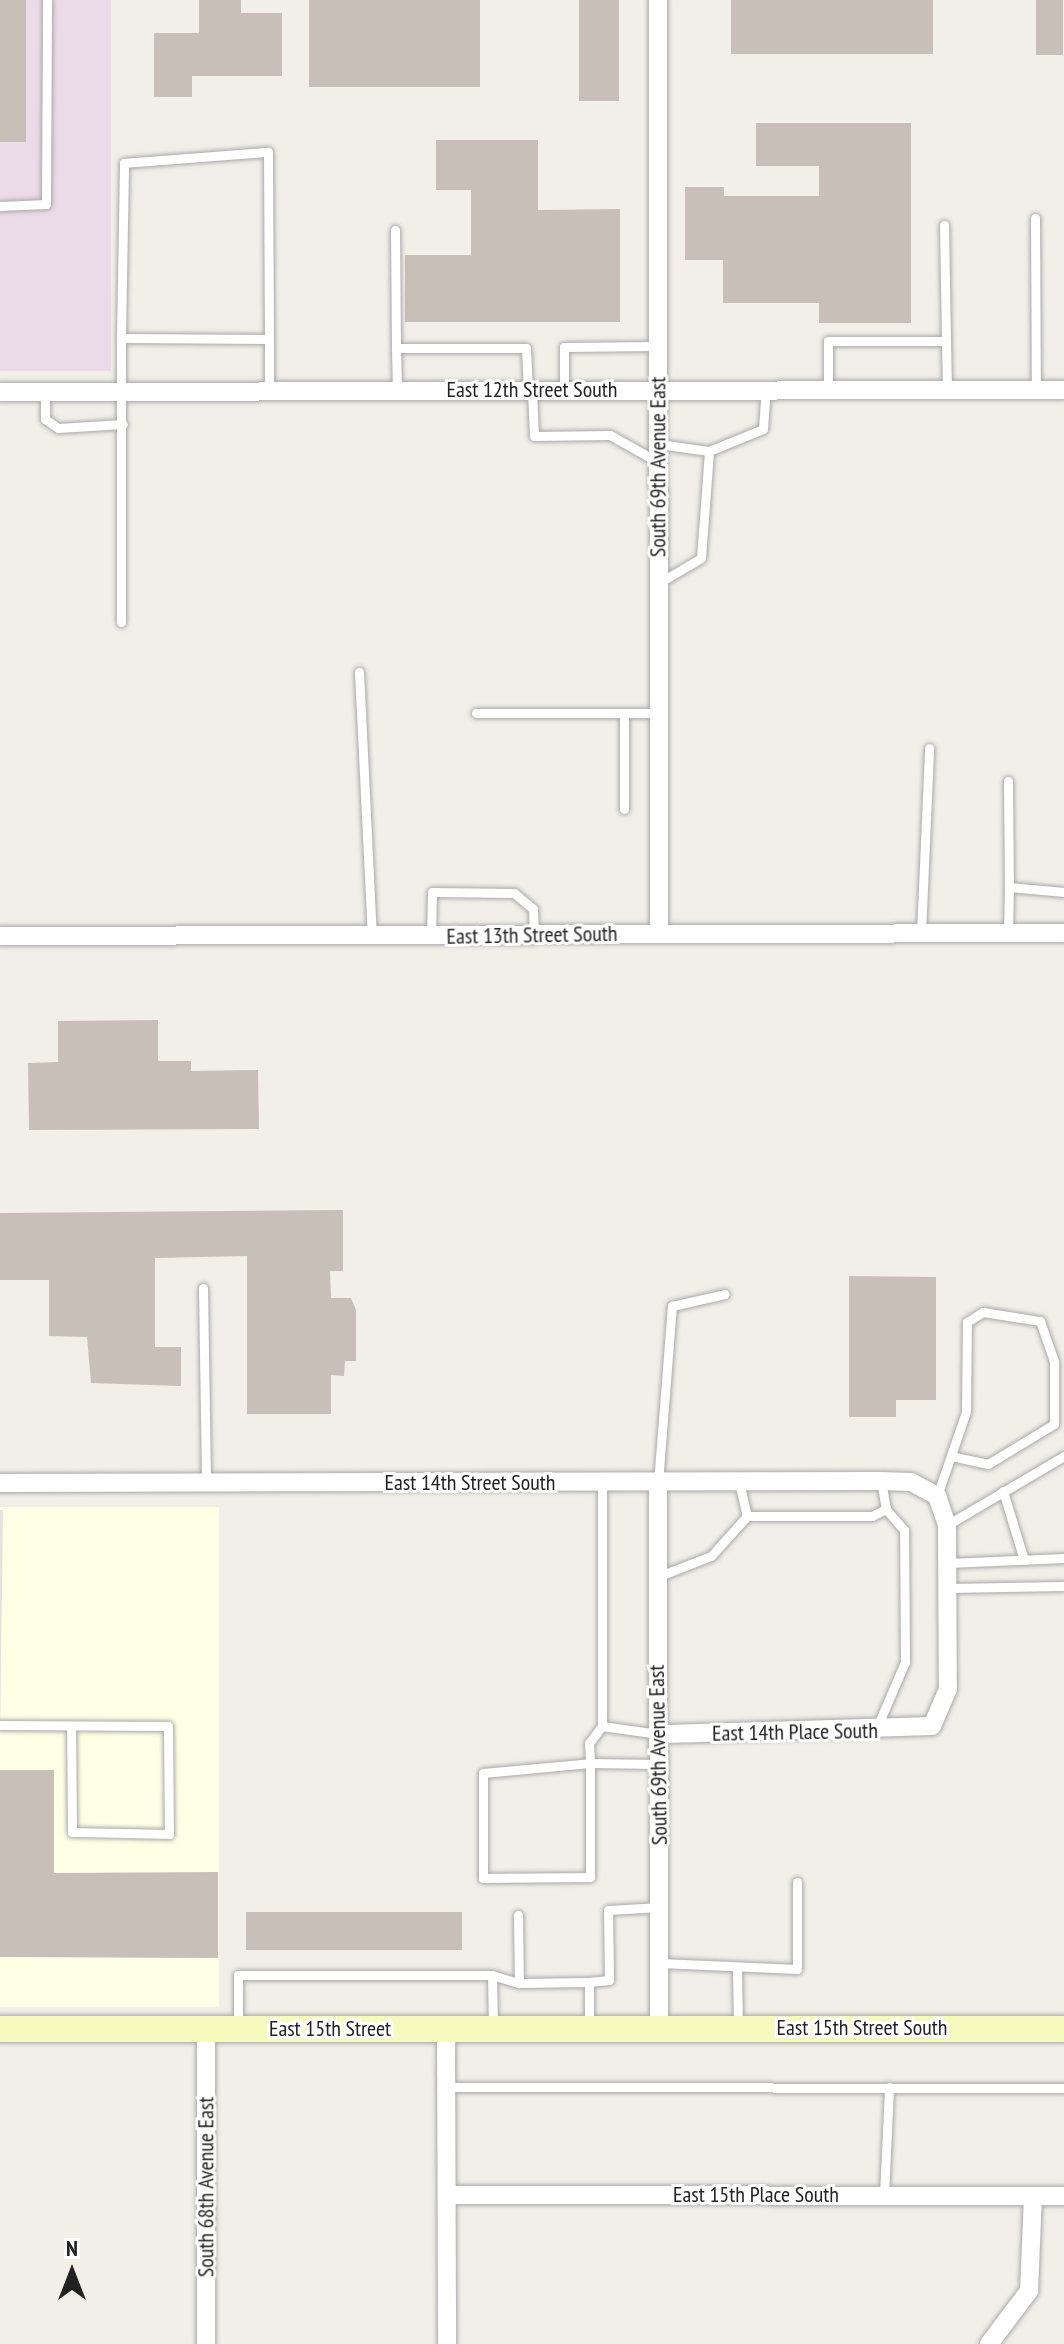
<!DOCTYPE html>
<html>
<head>
<meta charset="utf-8">
<style>
	body { margin:0 }
	#map { position:relative; width:1064px; height:2344px; overflow:hidden; background:#f2efe9; font-family:"PT Sans Narrow",sans-serif }
	div>[style] { position:absolute }
	[style*='--x'] { left:calc(var(--x)*1px); top:calc(var(--y)*1px); width:calc(var(--w)*1px); rotate:calc(var(--a)*1deg) }
	.industrial>* { inset:0; background:#ebdbe8; transform-origin:0 0 }
	.education>* { inset:0; background:#ffffe5; transform-origin:0 0 }
	.parking>* { inset:0; background:#e2e2e2 }
	.building>* { inset:0; background:#c7bfb8; transform-origin:0 0 }
	.roads { filter:drop-shadow(0 0 2px #a9a9a9) drop-shadow(0 0 2px #a9a9a9) }
	.service>* { height:9px; margin:-4.5px; padding:0 4.5px; transform-origin:4.5px; border-radius:4.5px; background:#fff }
	.minor>* { height:18px; margin:-9px; padding:0 9px; transform-origin:9px; border-radius:9px; background:#fff }
	.secondary>* { height:26px; margin:-13px; padding:0 13px; transform-origin:13px; border-radius:13px; background:#f7fabf }
	span { translate:-50% -50%; white-space:nowrap; text-align:center; line-height:1.15; -webkit-text-stroke:6px #fff; paint-order:stroke }
	.street-label { font-size:22px; color:#222 }
	.north { position:absolute; left:32px; top:2232px; width:80px; height:80px; -webkit-text-stroke:6px #fff; paint-order:stroke; rotate:0deg; font-size:22px; font-weight:700; line-height:32px; text-align:center; color:#222 }
	.north::after { content:''; display:block; margin:auto; width:28px; height:36px; background:#222; clip-path:polygon(50% 0,100% 100%,50% 72%,0 100%) }
</style>
</head>
<body>
<div id="map">
	<div class="industrial">
		<i style="left:0;top:0;width:111px;height:371px"></i>
	</div>
	<div class="education">
		<i style="left:219px;top:1507px;width:500px;height:219px;rotate:90deg"></i>
	</div>
	<div class="parking">
		<i style="clip-path:polygon(0 1510px,3px 1510px,0 1743px)"></i>
	</div>
	<div class="building">
		<i style="left:0;top:0;width:26px;height:142px"></i>
		<i style="clip-path:polygon(199px 0,241px 0,241px 13px,282px 13px,282px 76px,192px 76px,192px 97px,154px 97px,154px 33px,199px 33px)"></i>
		<i style="left:309px;top:0;width:171px;height:87px"></i>
		<i style="left:579px;top:0;width:40px;height:101px"></i>
		<i style="left:731px;top:0;width:202px;height:54px"></i>
		<i style="left:1036px;top:0;width:27px;height:55px"></i>
		<i style="clip-path:polygon(756px 123px,911px 123px,911px 323px,819px 323px,819px 303px,723px 303px,723px 260px,685px 260px,685px 187px,724px 187px,724px 196px,819px 196px,819px 166px,756px 166px)"></i>
		<i style="clip-path:polygon(436px 140px,538px 140px,538px 210px,620px 209px,620px 322px,405px 322px,405px 255px,471px 255px,471px 190px,436px 190px)"></i>
		<i style="clip-path:polygon(158px 1020px,158px 1061px,191px 1061px,191px 1071px,258px 1070px,259px 1129px,29px 1130px,28px 1063px,58px 1062px,58px 1021px)"></i>
		<i style="clip-path:polygon(343px 1210px,343px 1271px,330px 1271px,331px 1298px,351px 1298px,356px 1310px,356px 1361px,345px 1361px,344px 1376px,331px 1375px,331px 1414px,247px 1414px,247px 1256px,155px 1258px,155px 1347px,181px 1347px,181px 1386px,91px 1383px,87px 1337px,49px 1336px,49px 1280px,0 1280px,0 1213px)"></i>
		<i style="clip-path:polygon(849px 1276px,936px 1277px,936px 1400px,896px 1400px,896px 1417px,849px 1417px)"></i>
		<i style="clip-path:polygon(0 1770px,54px 1770px,54px 1873px,218px 1872px,218px 1958px,0 1957px)"></i>
		<i style="left:246px;top:1912px;width:216px;height:38px"></i>
	</div>
	<div class="roads">
		<div class="service">
			<i style="--x:0;--y:206;--w:46;--a:-2.5"></i>
			<i style="--x:46;--y:204;--w:204;--a:-89.7"></i>
			<i style="--x:1035;--y:218;--w:172;--a:89.7"></i>
			<i style="--x:944;--y:225;--w:116;--a:89"></i>
			<i style="--x:395;--y:230;--w:118;--a:89.5"></i>
			<i style="--x:121;--y:338;--w:175;--a:-89"></i>
			<i style="--x:124;--y:163;--w:144;--a:-4.4"></i>
			<i style="--x:268;--y:152;--w:187;--a:89.7"></i>
			<i style="--x:532;--y:390;--w:46;--a:87.5"></i>
			<i style="--x:534;--y:436;--w:76;--a:-0.8"></i>
			<i style="--x:610;--y:435;--w:55;--a:29.4"></i>
			<i style="--x:564;--y:390;--w:43;--a:-90"></i>
			<i style="--x:564;--y:347;--w:94;--a:-0.6"></i>
			<i style="--x:828;--y:390;--w:49;--a:-90"></i>
			<i style="--x:828;--y:341;--w:118;--a:0"></i>
			<i style="--x:946;--y:341;--w:49;--a:88.8"></i>
			<i style="--x:397;--y:391;--w:43;--a:-91.3"></i>
			<i style="--x:396;--y:348;--w:130;--a:0"></i>
			<i style="--x:526;--y:348;--w:42;--a:87.3"></i>
			<i style="--x:45;--y:393;--w:26;--a:90"></i>
			<i style="--x:45;--y:419;--w:16;--a:35"></i>
			<i style="--x:58;--y:428;--w:65;--a:-3.5"></i>
			<i style="--x:659;--y:444;--w:50;--a:8"></i>
			<i style="--x:709;--y:451;--w:58;--a:-22.2"></i>
			<i style="--x:763;--y:429;--w:39;--a:-86"></i>
			<i style="--x:657;--y:584;--w:51;--a:-30.6"></i>
			<i style="--x:701;--y:558;--w:107;--a:-85.7"></i>
			<i style="--x:121;--y:622;--w:284;--a:-90"></i>
			<i style="--x:121;--y:338;--w:148;--a:0.4"></i>
			<i style="--x:269;--y:339;--w:52;--a:90"></i>
			<i style="--x:359;--y:672;--w:265;--a:87.2"></i>
			<i style="--x:476;--y:713;--w:182;--a:0"></i>
			<i style="--x:624;--y:714;--w:95;--a:90"></i>
			<i style="--x:1008;--y:781;--w:106;--a:89.5"></i>
			<i style="--x:1008;--y:933;--w:46;--a:-88.8"></i>
			<i style="--x:1009;--y:887;--w:55;--a:5.2"></i>
			<i style="--x:921;--y:934;--w:186;--a:-87.5"></i>
			<i style="--x:431;--y:937;--w:45;--a:-88.7"></i>
			<i style="--x:432;--y:892;--w:82;--a:0.7"></i>
			<i style="--x:514;--y:893;--w:25;--a:40"></i>
			<i style="--x:533;--y:909;--w:26;--a:88"></i>
			<i style="--x:203;--y:1288;--w:196;--a:89.1"></i>
			<i style="--x:739;--y:1482;--w:35;--a:77"></i>
			<i style="--x:602;--y:1483;--w:243;--a:90"></i>
			<i style="--x:602;--y:1726;--w:21;--a:127"></i>
			<i style="--x:589;--y:1743;--w:20;--a:87"></i>
			<i style="--x:590;--y:1763;--w:114;--a:90"></i>
			<i style="--x:590;--y:1877;--w:107;--a:179.5"></i>
			<i style="--x:483;--y:1878;--w:105;--a:-90"></i>
			<i style="--x:483;--y:1773;--w:107;--a:-5.3"></i>
			<i style="--x:590;--y:1763;--w:68;--a:0.8"></i>
			<i style="--x:658;--y:1483;--w:178;--a:-85.5"></i>
			<i style="--x:672;--y:1306;--w:54;--a:-12.8"></i>
			<i style="--x:1003;--y:1491;--w:72;--a:73.1"></i>
			<i style="--x:937;--y:1496;--w:89;--a:-71"></i>
			<i style="--x:966;--y:1412;--w:90;--a:-89.4"></i>
			<i style="--x:967;--y:1322;--w:19;--a:-32"></i>
			<i style="--x:983;--y:1312;--w:58;--a:9"></i>
			<i style="--x:1040;--y:1321;--w:42;--a:70.7"></i>
			<i style="--x:1054;--y:1361;--w:63;--a:90"></i>
			<i style="--x:1054;--y:1424;--w:77;--a:148.8"></i>
			<i style="--x:988;--y:1464;--w:34;--a:-168"></i>
			<i style="--x:947;--y:1525;--w:136;--a:-30.5"></i>
			<i style="--x:948;--y:1563;--w:116;--a:-2.5"></i>
			<i style="--x:657;--y:1577;--w:58;--a:-21.3"></i>
			<i style="--x:711;--y:1556;--w:54;--a:-48"></i>
			<i style="--x:747;--y:1516;--w:125;--a:0"></i>
			<i style="--x:872;--y:1516;--w:16;--a:-27"></i>
			<i style="--x:948;--y:1588;--w:115;--a:-1"></i>
			<i style="--x:0;--y:1725;--w:168;--a:0.3"></i>
			<i style="--x:168;--y:1726;--w:108;--a:89.5"></i>
			<i style="--x:169;--y:1834;--w:97;--a:-178.8"></i>
			<i style="--x:72;--y:1832;--w:106;--a:-90.5"></i>
			<i style="--x:602;--y:1726;--w:57;--a:8.1"></i>
			<i style="--x:877;--y:1727;--w:71;--a:-66.7"></i>
			<i style="--x:905;--y:1662;--w:132;--a:-90.4"></i>
			<i style="--x:904;--y:1530;--w:28;--a:-131"></i>
			<i style="--x:886;--y:1509;--w:28;--a:-100"></i>
			<i style="--x:518;--y:1915;--w:68;--a:89.2"></i>
			<i style="--x:660;--y:1963;--w:137;--a:2.5"></i>
			<i style="--x:797;--y:1969;--w:87;--a:-90"></i>
			<i style="--x:737;--y:1969;--w:57;--a:89"></i>
			<i style="--x:492;--y:1975;--w:52;--a:88.9"></i>
			<i style="--x:589;--y:1982;--w:20;--a:-6"></i>
			<i style="--x:609;--y:1980;--w:70;--a:-90.8"></i>
			<i style="--x:608;--y:1910;--w:52;--a:-3.3"></i>
			<i style="--x:238;--y:2026;--w:51;--a:-90"></i>
			<i style="--x:238;--y:1975;--w:254;--a:0"></i>
			<i style="--x:492;--y:1975;--w:28;--a:17"></i>
			<i style="--x:519;--y:1983;--w:70;--a:-0.8"></i>
			<i style="--x:589;--y:1982;--w:46;--a:90"></i>
			<i style="--x:446;--y:2087;--w:618;--a:0.09"></i>
			<i style="--x:884;--y:2195;--w:108;--a:-87.3"></i>
		</div>
		<div class="minor">
			<i style="--x:658;--y:0;--w:934;--a:89.94"></i>
			<i style="--x:0;--y:392;--w:1064;--a:-0.11"></i>
			<i style="--x:0;--y:936;--w:1064;--a:-0.16"></i>
			<i style="--x:0;--y:1483;--w:881;--a:-0.13"></i>
			<i style="--x:881;--y:1481;--w:30;--a:2"></i>
			<i style="--x:911;--y:1482;--w:30;--a:28"></i>
			<i style="--x:937;--y:1496;--w:31;--a:71"></i>
			<i style="--x:947;--y:1525;--w:164;--a:89.7"></i>
			<i style="--x:948;--y:1689;--w:40;--a:113.4"></i>
			<i style="--x:932;--y:1726;--w:274;--a:178.3"></i>
			<i style="--x:658;--y:1483;--w:544;--a:89.89"></i>
			<i style="--x:446;--y:2029;--w:315;--a:89.8"></i>
			<i style="--x:206;--y:2030;--w:314;--a:90"></i>
			<i style="--x:447;--y:2195;--w:617;--a:0.09"></i>
			<i style="--x:989;--y:2344;--w:66;--a:-53"></i>
			<i style="--x:1029;--y:2291;--w:95;--a:-87.6"></i>
		</div>
		<div class="secondary">
			<i style="--x:0;--y:2029;--w:1064;--a:0"></i>
		</div>
	</div>
	<div class="street-label">
		<span style="left:532px;top:390px">East 12th Street South</span>
		<span style="left:658px;top:467px;rotate:-90deg">South 69th Avenue East</span>
		<span style="left:532px;top:935px;rotate:-1deg">East 13th Street South</span>
		<span style="left:470px;top:1483px">East 14th Street South</span>
		<span style="left:795px;top:1732px;rotate:-1deg">East 14th Place South</span>
		<span style="left:658px;top:1755px;rotate:-91deg">South 69th Avenue East</span>
		<span style="left:862px;top:2028px">East 15th Street South</span>
		<span style="left:330px;top:2029px">East 15th Street</span>
		<span style="left:206px;top:2187px;rotate:-90deg">South 68th Avenue East</span>
		<span style="left:756px;top:2195px">East 15th Place South</span>
	</div>
	<div class="north">N</div>
</div>
</body>
</html>
